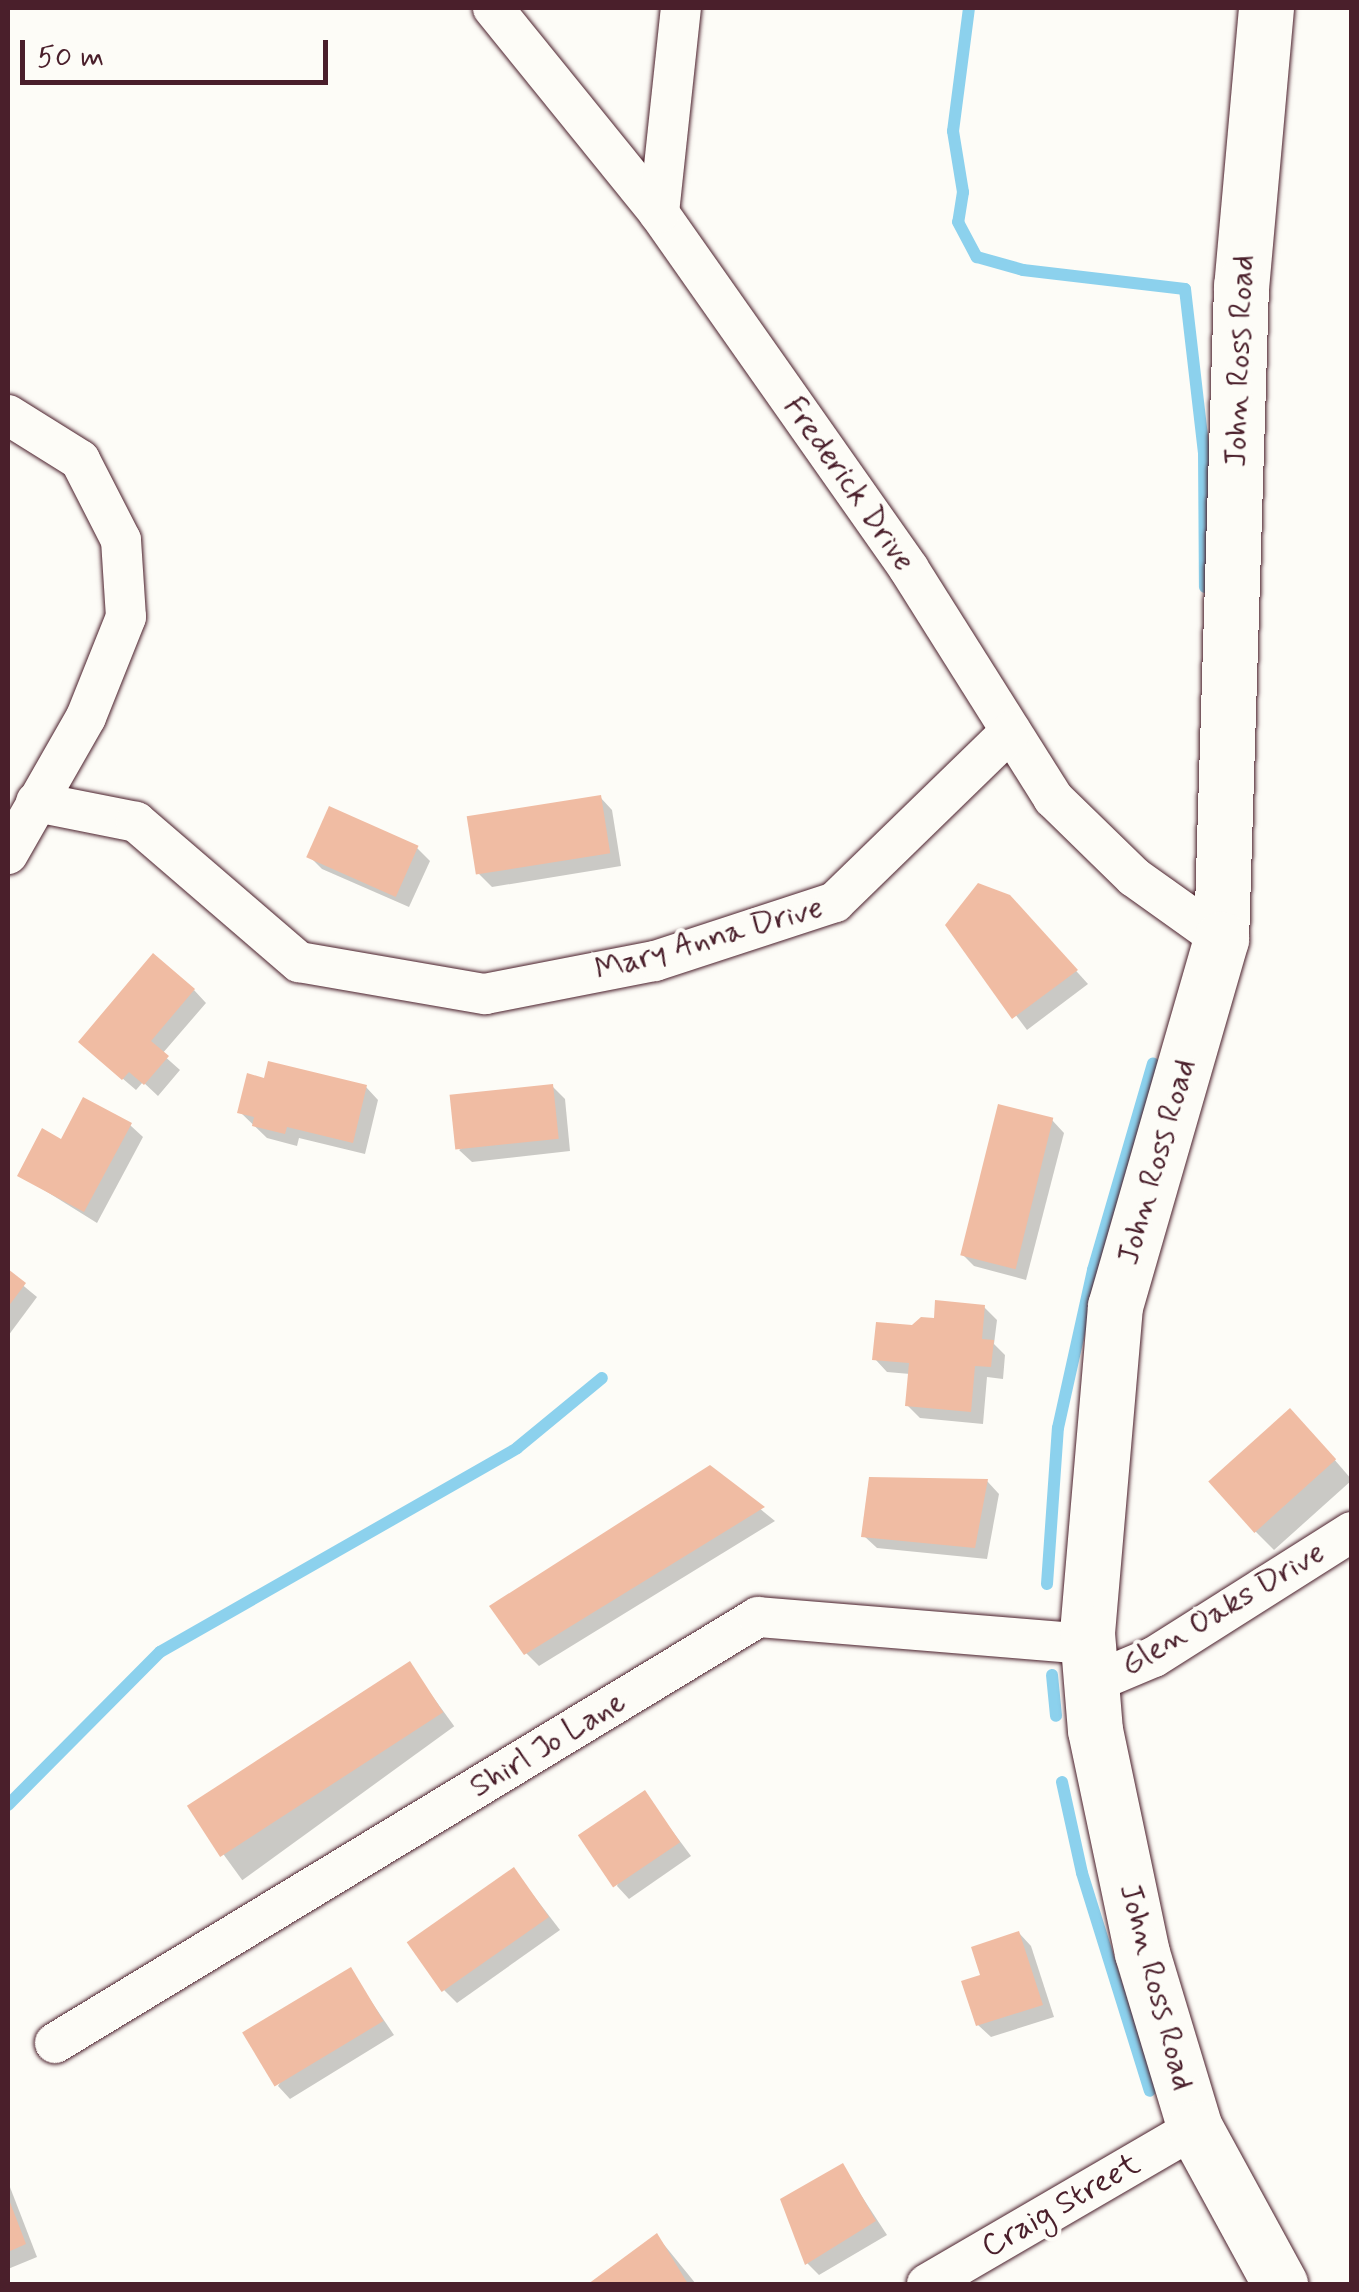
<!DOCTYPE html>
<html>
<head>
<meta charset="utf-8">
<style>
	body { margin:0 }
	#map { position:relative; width:1359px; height:2292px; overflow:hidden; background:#fdfcf7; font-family:Mynerve,sans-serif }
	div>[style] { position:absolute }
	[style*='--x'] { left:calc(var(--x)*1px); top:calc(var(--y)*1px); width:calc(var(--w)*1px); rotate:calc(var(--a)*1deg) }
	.shadow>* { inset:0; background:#0003; transform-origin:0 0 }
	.stream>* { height:12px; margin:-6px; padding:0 6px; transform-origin:6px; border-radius:6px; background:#8cd1ed }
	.building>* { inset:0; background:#f0bca3; transform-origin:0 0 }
	.roads { filter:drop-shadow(0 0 2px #4a1f2b) drop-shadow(0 0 2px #4a1f2b) }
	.street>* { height:40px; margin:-20px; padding:0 20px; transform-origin:20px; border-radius:20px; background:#fdfcf7 }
	.secondary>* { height:55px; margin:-27.5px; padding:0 27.5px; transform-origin:27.5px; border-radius:27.5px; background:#fdfcf7 }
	span { translate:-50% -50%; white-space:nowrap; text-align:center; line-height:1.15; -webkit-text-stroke:8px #fdfcf7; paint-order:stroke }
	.street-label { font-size:32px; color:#4a1f2b }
	.frame { position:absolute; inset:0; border:10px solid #4a1f2b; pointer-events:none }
	.scale { position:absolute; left:20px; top:40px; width:308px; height:45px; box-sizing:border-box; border:5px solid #4a1f2b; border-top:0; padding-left:12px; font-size:30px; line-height:35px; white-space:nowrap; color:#4a1f2b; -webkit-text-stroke:8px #fdfcf7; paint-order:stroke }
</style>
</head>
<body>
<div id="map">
	<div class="shadow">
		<i style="clip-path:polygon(600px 797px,612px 810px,621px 866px,492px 887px,479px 874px)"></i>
		<i style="clip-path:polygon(417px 848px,430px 861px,409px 907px,322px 869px,309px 856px)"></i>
		<i style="clip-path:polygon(1022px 911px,1088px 984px,1027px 1030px,948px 925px)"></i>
		<i style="clip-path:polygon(194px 990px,206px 1003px,162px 1054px,180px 1070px,158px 1096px,143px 1082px,136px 1090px,94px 1054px)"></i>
		<i style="clip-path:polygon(266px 1081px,366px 1087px,378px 1100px,365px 1154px,299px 1138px,297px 1146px,267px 1138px,240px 1112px)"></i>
		<i style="clip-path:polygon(552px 1086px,565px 1099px,570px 1151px,472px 1162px,459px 1150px)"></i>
		<i style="clip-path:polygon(1052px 1120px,1064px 1133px,1026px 1280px,974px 1266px,962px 1254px)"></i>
		<i style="clip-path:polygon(130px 1125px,143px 1137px,97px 1223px,20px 1175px,62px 1142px)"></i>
		<i style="clip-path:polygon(8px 1273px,37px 1297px,8px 1336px)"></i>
		<i style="clip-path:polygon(984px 1307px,997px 1320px,994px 1344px,1005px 1355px,1003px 1379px,987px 1377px,983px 1424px,920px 1418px,907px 1405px,910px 1374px,887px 1372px,875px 1359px,913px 1328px)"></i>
		<i style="clip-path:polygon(1309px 1430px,1352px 1480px,1274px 1550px,1255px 1531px)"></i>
		<i style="clip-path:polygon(710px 1468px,775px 1521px,539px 1666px,526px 1653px)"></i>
		<i style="clip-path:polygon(987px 1481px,999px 1494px,987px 1559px,877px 1548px,864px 1536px)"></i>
		<i style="left:409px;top:1664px;width:77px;height:262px;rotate:54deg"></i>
		<i style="clip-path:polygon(644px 1793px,691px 1856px,629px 1899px,617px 1886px)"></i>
		<i style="clip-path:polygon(514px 1870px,560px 1930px,457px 2003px,444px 1990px)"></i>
		<i style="clip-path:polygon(1019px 1933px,1031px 1946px,1054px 2017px,991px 2037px,978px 2025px,983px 1976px)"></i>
		<i style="clip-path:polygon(350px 1970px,394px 2035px,290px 2099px,278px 2086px)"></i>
		<i style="clip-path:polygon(842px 2166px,887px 2235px,819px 2275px,807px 2263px)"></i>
		<i style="clip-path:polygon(8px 2182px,37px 2257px,8px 2269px)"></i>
		<i style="clip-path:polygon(657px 2236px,696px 2284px,593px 2284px)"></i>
	</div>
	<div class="stream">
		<i style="--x:969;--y:8;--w:124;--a:97.4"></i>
		<i style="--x:953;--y:131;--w:62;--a:80.7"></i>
		<i style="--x:963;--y:192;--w:30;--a:99"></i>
		<i style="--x:958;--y:222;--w:40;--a:62"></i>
		<i style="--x:977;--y:257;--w:48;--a:15.8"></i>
		<i style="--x:1023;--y:270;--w:163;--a:6.7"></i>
		<i style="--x:1185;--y:289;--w:165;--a:83.4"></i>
		<i style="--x:1204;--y:453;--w:134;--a:89.6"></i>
		<i style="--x:1047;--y:1584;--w:156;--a:-86"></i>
		<i style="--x:1058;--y:1428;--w:162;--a:-77.5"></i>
		<i style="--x:1093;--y:1270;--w:215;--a:-73.8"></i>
		<i style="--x:1052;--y:1675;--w:41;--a:84.4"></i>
		<i style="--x:1062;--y:1782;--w:93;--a:77.6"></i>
		<i style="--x:1082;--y:1873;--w:228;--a:72.7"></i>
		<i style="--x:8;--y:1805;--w:216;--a:-45.2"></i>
		<i style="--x:160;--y:1652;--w:411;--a:-29.7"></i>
		<i style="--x:517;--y:1448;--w:110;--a:-39.5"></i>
	</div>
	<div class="building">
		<i style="left:601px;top:795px;width:59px;height:136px;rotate:81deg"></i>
		<i style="left:329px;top:806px;width:98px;height:56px;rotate:24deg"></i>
		<i style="clip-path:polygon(978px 883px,1010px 895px,1078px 970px,1012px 1019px,945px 925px)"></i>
		<i style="clip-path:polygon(153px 953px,195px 989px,151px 1041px,169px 1056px,144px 1085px,129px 1072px,122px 1080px,78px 1042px)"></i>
		<i style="clip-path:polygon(268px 1061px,367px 1085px,353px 1143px,287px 1127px,285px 1134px,252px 1126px,254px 1117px,237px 1113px,247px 1073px,264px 1078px)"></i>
		<i style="left:553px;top:1084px;width:55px;height:104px;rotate:84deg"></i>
		<i style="clip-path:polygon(83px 1097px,132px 1123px,84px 1212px,17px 1176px,42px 1128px,61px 1139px)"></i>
		<i style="left:998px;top:1104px;width:57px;height:156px;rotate:14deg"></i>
		<i style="clip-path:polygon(8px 1269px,26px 1283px,8px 1307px)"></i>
		<i style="clip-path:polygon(935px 1300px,985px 1305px,982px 1339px,994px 1340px,991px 1367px,975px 1366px,971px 1412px,905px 1406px,909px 1363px,872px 1360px,876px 1322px,912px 1325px,921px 1317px,934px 1318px)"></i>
		<i style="left:1290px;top:1408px;width:69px;height:110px;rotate:48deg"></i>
		<i style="clip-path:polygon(710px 1465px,765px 1507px,524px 1655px,489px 1606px)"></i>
		<i style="clip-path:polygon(869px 1477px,988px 1479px,975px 1548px,861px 1537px)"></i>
		<i style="left:410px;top:1661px;width:61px;height:266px;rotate:57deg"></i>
		<i style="left:645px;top:1790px;width:63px;height:81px;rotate:56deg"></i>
		<i style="left:514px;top:1867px;width:61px;height:131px;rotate:55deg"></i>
		<i style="clip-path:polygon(1019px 1931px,1043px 2005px,976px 2026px,961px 1981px,980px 1975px,971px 1947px)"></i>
		<i style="left:351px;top:1967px;width:63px;height:127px;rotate:59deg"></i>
		<i style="clip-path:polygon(843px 2163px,876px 2221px,805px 2265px,780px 2199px)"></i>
		<i style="clip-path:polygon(8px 2197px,26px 2244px,8px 2252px)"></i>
		<i style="clip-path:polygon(657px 2233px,688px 2284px,588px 2284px)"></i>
	</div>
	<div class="roads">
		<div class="street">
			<i style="--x:493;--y:8;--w:264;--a:51"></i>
			<i style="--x:659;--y:213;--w:435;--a:54.9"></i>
			<i style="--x:909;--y:569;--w:271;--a:57.8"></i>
			<i style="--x:1053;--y:798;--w:113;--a:44.3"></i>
			<i style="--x:1134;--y:877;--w:107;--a:35.5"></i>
			<i style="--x:659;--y:213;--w:206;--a:-83.9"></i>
			<i style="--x:8;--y:415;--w:85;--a:32"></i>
			<i style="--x:80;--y:460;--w:90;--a:62.9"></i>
			<i style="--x:121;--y:540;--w:77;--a:86.3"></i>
			<i style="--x:126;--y:617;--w:108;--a:111.8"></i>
			<i style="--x:86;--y:717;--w:158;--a:119.7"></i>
			<i style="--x:36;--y:802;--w:102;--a:11.3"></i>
			<i style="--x:136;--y:822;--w:215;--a:40.7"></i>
			<i style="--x:299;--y:962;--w:189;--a:9.8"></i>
			<i style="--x:485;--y:994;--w:173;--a:-11"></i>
			<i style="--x:655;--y:961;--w:189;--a:-18.1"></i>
			<i style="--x:835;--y:902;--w:245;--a:-44.2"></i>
			<i style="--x:1092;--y:1683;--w:67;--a:-22.8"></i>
			<i style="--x:1154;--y:1657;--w:234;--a:-32.3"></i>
			<i style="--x:55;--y:2043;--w:822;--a:-31.21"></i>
			<i style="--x:758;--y:1617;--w:331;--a:4.7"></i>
			<i style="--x:927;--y:2284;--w:310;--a:-30.2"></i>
		</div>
		<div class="secondary">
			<i style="--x:1266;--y:8;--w:279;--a:95.1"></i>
			<i style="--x:1241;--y:286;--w:653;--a:91.75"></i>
			<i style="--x:1221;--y:939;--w:382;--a:106.1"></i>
			<i style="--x:1115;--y:1306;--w:328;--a:94.9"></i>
			<i style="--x:1087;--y:1633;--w:97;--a:85.3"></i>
			<i style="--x:1095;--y:1730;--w:228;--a:78.1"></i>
			<i style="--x:1142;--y:1953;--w:183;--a:73.2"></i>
			<i style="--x:1195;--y:2128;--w:178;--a:61.4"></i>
		</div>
	</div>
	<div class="street-label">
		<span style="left:1240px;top:361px;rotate:-88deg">John Ross Road</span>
		<span style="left:849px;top:484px;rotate:55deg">Frederick Drive</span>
		<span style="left:709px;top:939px;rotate:-16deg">Mary Anna Drive</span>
		<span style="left:1157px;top:1162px;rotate:-74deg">John Ross Road</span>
		<span style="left:1223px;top:1609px;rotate:-31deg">Glen Oaks Drive</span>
		<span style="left:548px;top:1745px;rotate:-31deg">Shirl Jo Lane</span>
		<span style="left:1156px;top:1987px;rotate:75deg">John Ross Road</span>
		<span style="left:1061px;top:2206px;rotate:-30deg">Craig Street</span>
	</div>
	<div class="frame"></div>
	<div class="scale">50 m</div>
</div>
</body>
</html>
